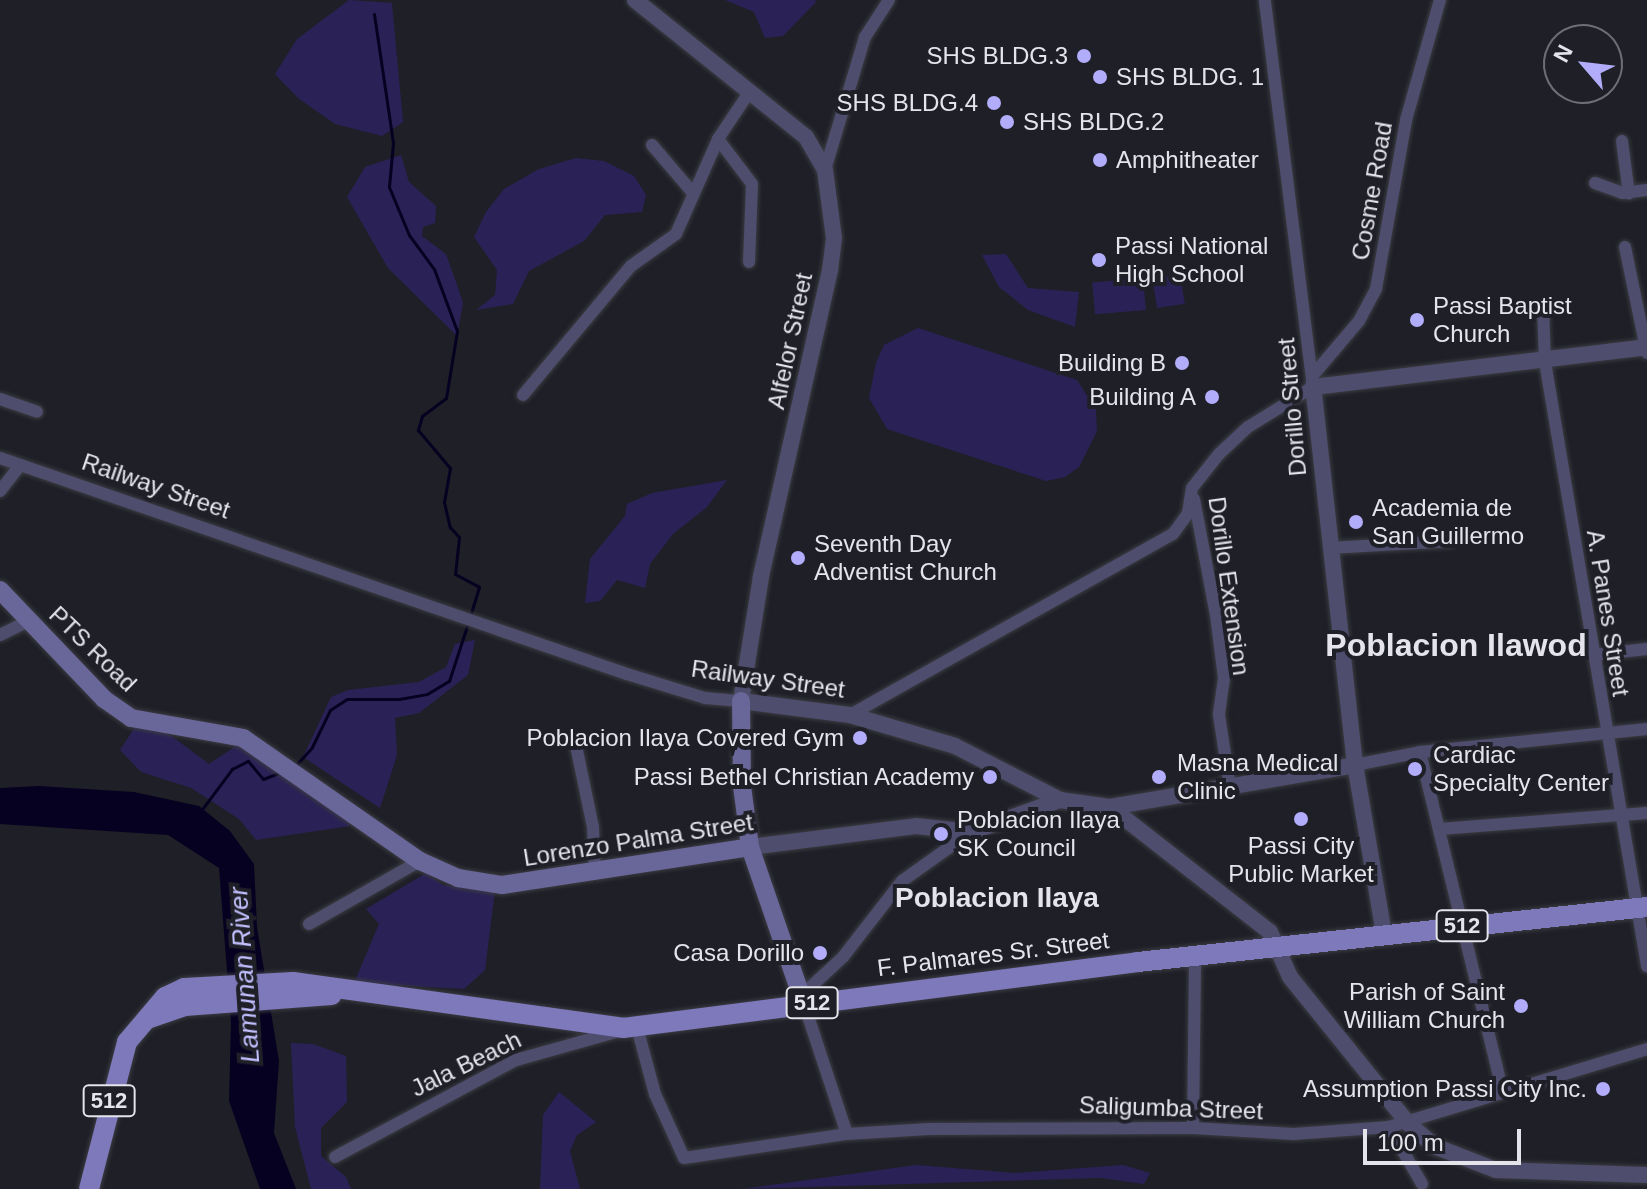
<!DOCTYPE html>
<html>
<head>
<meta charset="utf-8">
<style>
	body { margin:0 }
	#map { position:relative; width:1647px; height:1189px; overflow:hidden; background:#1f1f27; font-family:Arial,sans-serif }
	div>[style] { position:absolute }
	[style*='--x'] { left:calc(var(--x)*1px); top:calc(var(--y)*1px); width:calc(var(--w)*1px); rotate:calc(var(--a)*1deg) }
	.green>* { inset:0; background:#2a2257; transform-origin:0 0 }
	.water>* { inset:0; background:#070121 }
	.stream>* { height:3px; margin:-1.5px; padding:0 1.5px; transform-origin:1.5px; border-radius:1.5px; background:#070121 }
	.roads { filter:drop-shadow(0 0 2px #3b3b42) drop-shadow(0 0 2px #3b3b42) }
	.minor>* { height:12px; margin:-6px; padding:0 6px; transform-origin:6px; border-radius:6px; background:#4e4d6d }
	.tertiary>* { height:16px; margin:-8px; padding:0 8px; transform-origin:8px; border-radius:8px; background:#4e4d6d }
	.secondary>* { height:18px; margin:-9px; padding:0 9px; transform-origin:9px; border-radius:9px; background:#696699 }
	.primary>* { height:20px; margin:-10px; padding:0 10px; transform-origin:10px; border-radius:10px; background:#7d79bb }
	.dots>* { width:22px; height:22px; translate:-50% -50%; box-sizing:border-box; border:4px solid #1f1f27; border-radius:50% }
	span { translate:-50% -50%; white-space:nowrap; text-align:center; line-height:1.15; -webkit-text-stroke:8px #1f1f27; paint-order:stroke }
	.shield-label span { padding:2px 6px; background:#1f1f27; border:2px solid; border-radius:6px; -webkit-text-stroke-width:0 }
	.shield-label { font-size:22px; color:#e4e4ea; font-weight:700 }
	.poi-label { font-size:24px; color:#e4e4ea }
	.right { translate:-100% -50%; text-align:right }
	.left { translate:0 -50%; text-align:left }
	.street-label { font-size:24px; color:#e4e4ea }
	.water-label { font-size:26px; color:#c2c0ff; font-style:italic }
	.quarter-label { font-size:28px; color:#e4e4ea; font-weight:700 }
	.district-label { font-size:32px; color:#e4e4ea; font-weight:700 }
	.north { position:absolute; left:1543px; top:24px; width:80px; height:80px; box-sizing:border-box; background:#1f1f27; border:2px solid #6e6e75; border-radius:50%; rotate:298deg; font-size:22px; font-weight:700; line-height:32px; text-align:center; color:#e4e4ea }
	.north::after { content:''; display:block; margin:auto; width:28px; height:36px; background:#b1adfa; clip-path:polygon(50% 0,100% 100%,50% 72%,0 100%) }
	.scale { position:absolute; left:1363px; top:1129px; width:158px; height:36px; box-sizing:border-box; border:4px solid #e4e4ea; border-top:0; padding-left:10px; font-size:24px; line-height:28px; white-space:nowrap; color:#e4e4ea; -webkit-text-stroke:6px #1f1f27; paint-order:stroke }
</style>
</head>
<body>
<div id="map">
	<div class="green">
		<i style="clip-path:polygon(349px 0,392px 3px,403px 122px,382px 136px,335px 124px,298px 98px,275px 74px,297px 39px)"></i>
		<i style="clip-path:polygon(725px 0,815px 0,816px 2px,783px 36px,765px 38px,754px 12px)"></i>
		<i style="clip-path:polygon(401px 155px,409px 182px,436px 206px,435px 223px,423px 227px,422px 236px,446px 254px,457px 285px,463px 303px,457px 336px,388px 268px,347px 197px,365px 167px)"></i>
		<i style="clip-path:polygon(576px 158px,604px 161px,634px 176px,646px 195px,642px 212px,605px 215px,584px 241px,529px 271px,513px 304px,476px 310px,495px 295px,497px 270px,474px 237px,486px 212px,504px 189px,539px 169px)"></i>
		<i style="clip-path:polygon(1006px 254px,1028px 288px,1079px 292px,1075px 327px,1028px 310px,999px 287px,982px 255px)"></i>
		<i style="left:1180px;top:274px;width:30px;height:28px;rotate:81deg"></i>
		<i style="left:1143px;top:278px;width:32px;height:51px;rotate:85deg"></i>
		<i style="clip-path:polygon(918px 328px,1077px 380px,1096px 410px,1097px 431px,1079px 467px,1065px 477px,1046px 481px,887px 429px,869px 398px,876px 363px,884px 345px)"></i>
		<i style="clip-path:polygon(727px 480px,707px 507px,673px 534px,650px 564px,645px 588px,617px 580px,600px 601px,585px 603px,590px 559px,625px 516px,627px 504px,652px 493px)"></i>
		<i style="clip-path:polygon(475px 640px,468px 675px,419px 713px,395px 718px,397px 755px,380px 808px,303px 757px,331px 697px,348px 690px,419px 682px,446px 667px,455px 644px)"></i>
		<i style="clip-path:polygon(157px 725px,209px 764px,239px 744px,349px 816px,350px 826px,256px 840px,239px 819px,191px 788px,141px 772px,120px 750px,135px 727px)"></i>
		<i style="clip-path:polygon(426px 873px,443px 885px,495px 890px,485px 970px,464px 989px,354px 983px,379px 924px,366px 909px)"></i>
		<i style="clip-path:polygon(291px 1043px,313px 1044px,346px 1056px,347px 1102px,321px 1128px,321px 1156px,346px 1177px,351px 1189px,311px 1189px,295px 1127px)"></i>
		<i style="clip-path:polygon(559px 1092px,596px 1122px,577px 1135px,570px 1151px,580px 1189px,540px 1189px,543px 1115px)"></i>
		<i style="clip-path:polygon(916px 1165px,1015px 1173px,1123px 1165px,1150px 1173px,1144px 1184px,1101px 1178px,742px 1189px)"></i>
	</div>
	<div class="water">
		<i style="clip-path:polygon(39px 786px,134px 792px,199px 806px,230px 831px,254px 864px,257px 927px,279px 1061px,274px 1133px,296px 1189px,260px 1189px,229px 1101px,231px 1023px,219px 868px,168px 835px,0 824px,0 788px)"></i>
	</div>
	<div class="stream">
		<i style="--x:374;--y:14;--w:130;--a:81.6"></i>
		<i style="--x:393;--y:143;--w:44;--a:95.2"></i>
		<i style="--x:389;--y:187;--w:52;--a:67.4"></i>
		<i style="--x:409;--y:235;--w:42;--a:53.7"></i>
		<i style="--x:434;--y:269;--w:66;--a:69.6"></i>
		<i style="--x:457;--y:331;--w:68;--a:99.3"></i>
		<i style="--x:446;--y:398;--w:30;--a:143"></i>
		<i style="--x:422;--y:416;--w:15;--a:106"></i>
		<i style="--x:418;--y:430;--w:50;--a:49.9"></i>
		<i style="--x:450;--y:468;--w:35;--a:100"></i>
		<i style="--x:444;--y:502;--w:26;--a:77"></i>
		<i style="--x:450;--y:527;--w:13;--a:48"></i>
		<i style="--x:459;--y:537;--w:37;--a:96"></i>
		<i style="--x:455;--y:574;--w:27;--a:28"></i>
		<i style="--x:479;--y:587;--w:30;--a:107"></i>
		<i style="--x:296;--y:765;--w:24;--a:-48"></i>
		<i style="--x:312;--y:747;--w:41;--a:-64.1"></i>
		<i style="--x:330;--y:710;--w:20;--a:-33"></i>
		<i style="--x:347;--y:699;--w:52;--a:0"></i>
		<i style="--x:399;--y:699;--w:28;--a:-10"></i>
		<i style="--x:427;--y:694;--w:26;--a:-31"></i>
		<i style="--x:449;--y:681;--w:61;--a:-71.9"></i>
		<i style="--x:200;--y:812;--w:54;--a:-53.3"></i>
		<i style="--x:232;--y:769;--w:18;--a:-27"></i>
		<i style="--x:248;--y:761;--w:23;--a:50"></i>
		<i style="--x:263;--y:779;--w:17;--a:-21"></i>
	</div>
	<div class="roads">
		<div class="minor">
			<i style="--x:718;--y:139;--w:56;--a:52.9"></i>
			<i style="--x:752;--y:184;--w:78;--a:92.2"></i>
			<i style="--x:1622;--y:141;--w:53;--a:82.5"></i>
			<i style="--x:652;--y:145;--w:63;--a:49.5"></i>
			<i style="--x:825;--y:170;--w:139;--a:-73.3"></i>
			<i style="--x:865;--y:37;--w:44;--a:-57"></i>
			<i style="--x:1595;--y:183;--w:29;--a:20"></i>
			<i style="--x:1622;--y:193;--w:25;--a:-7"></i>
			<i style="--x:1625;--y:247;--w:108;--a:78.3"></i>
			<i style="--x:1543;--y:306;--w:56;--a:88"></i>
			<i style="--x:1545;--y:362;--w:613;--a:80.41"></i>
			<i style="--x:1314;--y:374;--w:70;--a:-49.7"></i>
			<i style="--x:1359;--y:321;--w:36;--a:-62"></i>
			<i style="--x:1376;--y:289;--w:172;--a:-79.9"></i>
			<i style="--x:1406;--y:120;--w:125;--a:-74.2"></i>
			<i style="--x:523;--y:395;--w:168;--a:-50.1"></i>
			<i style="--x:631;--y:266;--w:55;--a:-35.4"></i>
			<i style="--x:676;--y:234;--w:104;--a:-66.1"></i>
			<i style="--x:718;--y:139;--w:58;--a:-56.3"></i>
			<i style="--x:0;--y:399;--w:39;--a:19"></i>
			<i style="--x:0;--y:458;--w:663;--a:19.01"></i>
			<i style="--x:627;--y:674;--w:82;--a:17.1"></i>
			<i style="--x:705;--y:698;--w:36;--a:5"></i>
			<i style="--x:0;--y:491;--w:33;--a:-52"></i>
			<i style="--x:1194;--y:499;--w:118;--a:79.3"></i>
			<i style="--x:1216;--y:615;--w:64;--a:82.8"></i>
			<i style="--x:1224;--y:678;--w:37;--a:98"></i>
			<i style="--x:1219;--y:715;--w:73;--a:81.3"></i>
			<i style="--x:1330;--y:548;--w:121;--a:-3.3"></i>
			<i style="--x:0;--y:635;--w:32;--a:-26"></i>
			<i style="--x:1593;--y:655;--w:54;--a:-6.3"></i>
			<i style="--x:850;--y:715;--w:370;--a:-29.3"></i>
			<i style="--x:1173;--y:534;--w:26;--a:-54"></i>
			<i style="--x:1188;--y:513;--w:25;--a:-81"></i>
			<i style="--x:1192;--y:488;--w:43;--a:-51.5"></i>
			<i style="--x:1219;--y:454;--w:40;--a:-43"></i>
			<i style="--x:1248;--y:427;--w:76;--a:-31.6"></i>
			<i style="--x:1313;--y:387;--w:390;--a:-97.1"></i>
			<i style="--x:575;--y:741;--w:88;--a:78.2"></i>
			<i style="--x:593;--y:827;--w:45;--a:87.5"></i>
			<i style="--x:1420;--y:752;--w:351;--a:76.3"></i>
			<i style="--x:1355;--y:765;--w:66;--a:-11.3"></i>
			<i style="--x:1420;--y:752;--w:228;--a:-5.8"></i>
			<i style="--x:1439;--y:829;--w:209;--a:-4.4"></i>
			<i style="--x:309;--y:924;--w:128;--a:-29.6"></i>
			<i style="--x:802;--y:995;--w:56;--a:-42.8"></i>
			<i style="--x:843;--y:957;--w:96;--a:-52.2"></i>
			<i style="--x:902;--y:881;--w:85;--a:-35.4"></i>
			<i style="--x:804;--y:1004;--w:137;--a:71.7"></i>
			<i style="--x:637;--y:1027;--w:69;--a:75"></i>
			<i style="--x:655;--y:1094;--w:70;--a:65.6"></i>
			<i style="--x:684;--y:1158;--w:165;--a:-8.4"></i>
			<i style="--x:847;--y:1134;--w:82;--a:-3.5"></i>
			<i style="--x:929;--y:1129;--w:264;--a:-0.2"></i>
			<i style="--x:1193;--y:1128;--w:101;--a:3.4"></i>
			<i style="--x:1294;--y:1134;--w:95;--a:-4.2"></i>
			<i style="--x:1389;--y:1127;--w:270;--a:-16.8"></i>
			<i style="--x:1389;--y:1127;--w:66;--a:59.9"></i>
			<i style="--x:1193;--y:1128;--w:172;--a:-89.3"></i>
			<i style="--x:335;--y:1157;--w:205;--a:-28.2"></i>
			<i style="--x:516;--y:1060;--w:107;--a:-15.7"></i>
		</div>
		<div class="tertiary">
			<i style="--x:635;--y:0;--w:219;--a:38.7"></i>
			<i style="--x:806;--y:137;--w:38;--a:60"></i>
			<i style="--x:825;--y:170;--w:69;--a:82.5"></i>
			<i style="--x:834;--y:238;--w:32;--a:97"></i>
			<i style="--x:830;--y:270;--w:315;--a:102.7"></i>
			<i style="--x:761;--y:577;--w:126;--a:99.2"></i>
			<i style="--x:741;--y:701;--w:110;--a:7.3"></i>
			<i style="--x:850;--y:715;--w:109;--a:16.4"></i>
			<i style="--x:955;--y:746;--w:118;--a:27.2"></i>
			<i style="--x:1060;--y:800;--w:50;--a:8"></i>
			<i style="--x:1110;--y:807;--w:203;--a:38"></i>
			<i style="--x:1270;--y:932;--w:49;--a:66"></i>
			<i style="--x:1290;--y:977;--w:188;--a:51.1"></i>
			<i style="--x:1408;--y:1123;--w:35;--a:41"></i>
			<i style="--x:1434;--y:1146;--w:66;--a:21.2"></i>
			<i style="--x:1496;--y:1170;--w:151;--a:1.9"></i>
			<i style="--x:1110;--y:807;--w:249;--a:-9.7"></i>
			<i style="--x:750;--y:847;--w:167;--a:-7.2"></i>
			<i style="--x:916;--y:826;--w:55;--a:6.2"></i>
			<i style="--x:971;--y:832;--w:95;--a:-19.8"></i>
			<i style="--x:1384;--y:934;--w:171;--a:-99.7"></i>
			<i style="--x:1355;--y:765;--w:380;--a:-96.3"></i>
			<i style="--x:1313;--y:387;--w:336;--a:-6.8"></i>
		</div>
		<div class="secondary">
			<i style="--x:0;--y:590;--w:151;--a:46.3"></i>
			<i style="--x:104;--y:699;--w:33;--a:35"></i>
			<i style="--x:131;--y:718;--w:114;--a:10.1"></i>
			<i style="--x:243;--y:738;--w:216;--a:34.8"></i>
			<i style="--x:420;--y:861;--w:42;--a:24.1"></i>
			<i style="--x:458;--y:878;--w:45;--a:9"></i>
			<i style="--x:502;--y:885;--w:251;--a:-8.7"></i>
			<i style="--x:741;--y:701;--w:85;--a:89.3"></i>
			<i style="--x:742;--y:786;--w:62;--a:82.5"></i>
			<i style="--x:750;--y:847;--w:166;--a:71"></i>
		</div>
		<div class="primary">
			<i style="--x:147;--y:1019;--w:40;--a:-18.9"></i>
			<i style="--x:185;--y:1006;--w:147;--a:-4.3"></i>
			<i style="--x:89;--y:1189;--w:152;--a:-75.5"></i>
			<i style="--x:127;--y:1042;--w:59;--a:-49.8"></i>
			<i style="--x:165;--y:997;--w:21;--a:-25"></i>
			<i style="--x:184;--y:988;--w:109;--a:-3.2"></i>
			<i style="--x:293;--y:982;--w:333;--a:7.9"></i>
			<i style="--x:623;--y:1028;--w:519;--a:-7.3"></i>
			<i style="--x:1138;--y:962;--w:512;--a:-6.17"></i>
		</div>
	</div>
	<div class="dots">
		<i style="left:1084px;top:56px;background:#b1adfa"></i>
		<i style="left:1100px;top:77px;background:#b1adfa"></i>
		<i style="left:994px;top:103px;background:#b1adfa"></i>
		<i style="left:1007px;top:122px;background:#b1adfa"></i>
		<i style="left:1100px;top:160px;background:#b1adfa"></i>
		<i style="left:1099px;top:260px;background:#b1adfa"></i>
		<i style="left:1417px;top:320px;background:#b1adfa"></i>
		<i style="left:1182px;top:363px;background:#b1adfa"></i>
		<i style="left:1212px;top:397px;background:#b1adfa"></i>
		<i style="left:1356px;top:522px;background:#b1adfa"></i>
		<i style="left:798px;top:558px;background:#b1adfa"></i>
		<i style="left:860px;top:738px;background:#b1adfa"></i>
		<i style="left:1415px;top:769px;background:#b1adfa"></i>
		<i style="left:990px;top:777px;background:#b1adfa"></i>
		<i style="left:1159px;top:777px;background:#b1adfa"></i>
		<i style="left:1301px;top:819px;background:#b1adfa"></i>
		<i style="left:941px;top:834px;background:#b1adfa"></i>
		<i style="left:820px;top:953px;background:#b1adfa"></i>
		<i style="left:1521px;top:1006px;background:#b1adfa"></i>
		<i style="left:1603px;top:1089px;background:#b1adfa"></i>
	</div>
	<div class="shield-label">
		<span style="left:1462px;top:926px">512</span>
		<span style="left:812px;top:1003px">512</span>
		<span style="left:109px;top:1101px">512</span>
	</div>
	<div class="poi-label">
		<span class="right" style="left:1068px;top:56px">SHS BLDG.3</span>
		<span class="left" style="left:1116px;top:77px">SHS BLDG. 1</span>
		<span class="right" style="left:978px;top:103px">SHS BLDG.4</span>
		<span class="left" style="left:1023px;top:122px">SHS BLDG.2</span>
		<span class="left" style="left:1116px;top:160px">Amphitheater</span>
		<span class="left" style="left:1115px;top:260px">Passi National<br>High School</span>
		<span class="left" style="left:1433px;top:320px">Passi Baptist<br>Church</span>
		<span class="right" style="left:1166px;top:363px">Building B</span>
		<span class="right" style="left:1196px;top:397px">Building A</span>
		<span class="left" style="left:1372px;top:522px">Academia de<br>San Guillermo</span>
		<span class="left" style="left:814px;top:558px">Seventh Day<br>Adventist Church</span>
		<span class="right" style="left:844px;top:738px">Poblacion Ilaya Covered Gym</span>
		<span class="left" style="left:1433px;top:769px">Cardiac<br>Specialty Center</span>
		<span class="left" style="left:1177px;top:777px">Masna Medical<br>Clinic</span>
		<span class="right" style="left:974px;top:777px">Passi Bethel Christian Academy</span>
		<span class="left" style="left:957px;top:834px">Poblacion Ilaya<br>SK Council</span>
		<span style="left:1301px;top:860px">Passi City<br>Public Market</span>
		<span class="right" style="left:804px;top:953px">Casa Dorillo</span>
		<span class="right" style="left:1505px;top:1006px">Parish of Saint<br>William Church</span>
		<span class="right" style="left:1587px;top:1089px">Assumption Passi City Inc.</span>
	</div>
	<div class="street-label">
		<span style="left:1372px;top:191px;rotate:-80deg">Cosme Road</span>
		<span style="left:790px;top:341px;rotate:-78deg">Alfelor Street</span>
		<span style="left:1292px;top:407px;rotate:-95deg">Dorillo Street</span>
		<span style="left:156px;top:486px;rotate:19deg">Railway Street</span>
		<span style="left:1229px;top:586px;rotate:82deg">Dorillo Extension</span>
		<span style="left:1608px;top:613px;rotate:81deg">A. Panes Street</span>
		<span style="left:93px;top:649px;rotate:44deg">PTS Road</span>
		<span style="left:768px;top:679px;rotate:8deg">Railway Street</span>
		<span style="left:638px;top:840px;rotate:-9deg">Lorenzo Palma Street</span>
		<span style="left:993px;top:954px;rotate:-7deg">F. Palmares Sr. Street</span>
		<span style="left:466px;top:1064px;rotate:-26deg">Jala Beach</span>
		<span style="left:1171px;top:1108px;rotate:2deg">Saligumba Street</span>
	</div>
	<div class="water-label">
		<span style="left:245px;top:975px;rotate:-94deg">Lamunan River</span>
	</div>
	<div class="quarter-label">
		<span style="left:997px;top:898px">Poblacion Ilaya</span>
	</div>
	<div class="district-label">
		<span style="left:1456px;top:645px">Poblacion Ilawod</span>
	</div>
	<div class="north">N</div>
	<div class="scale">100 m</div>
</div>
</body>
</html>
